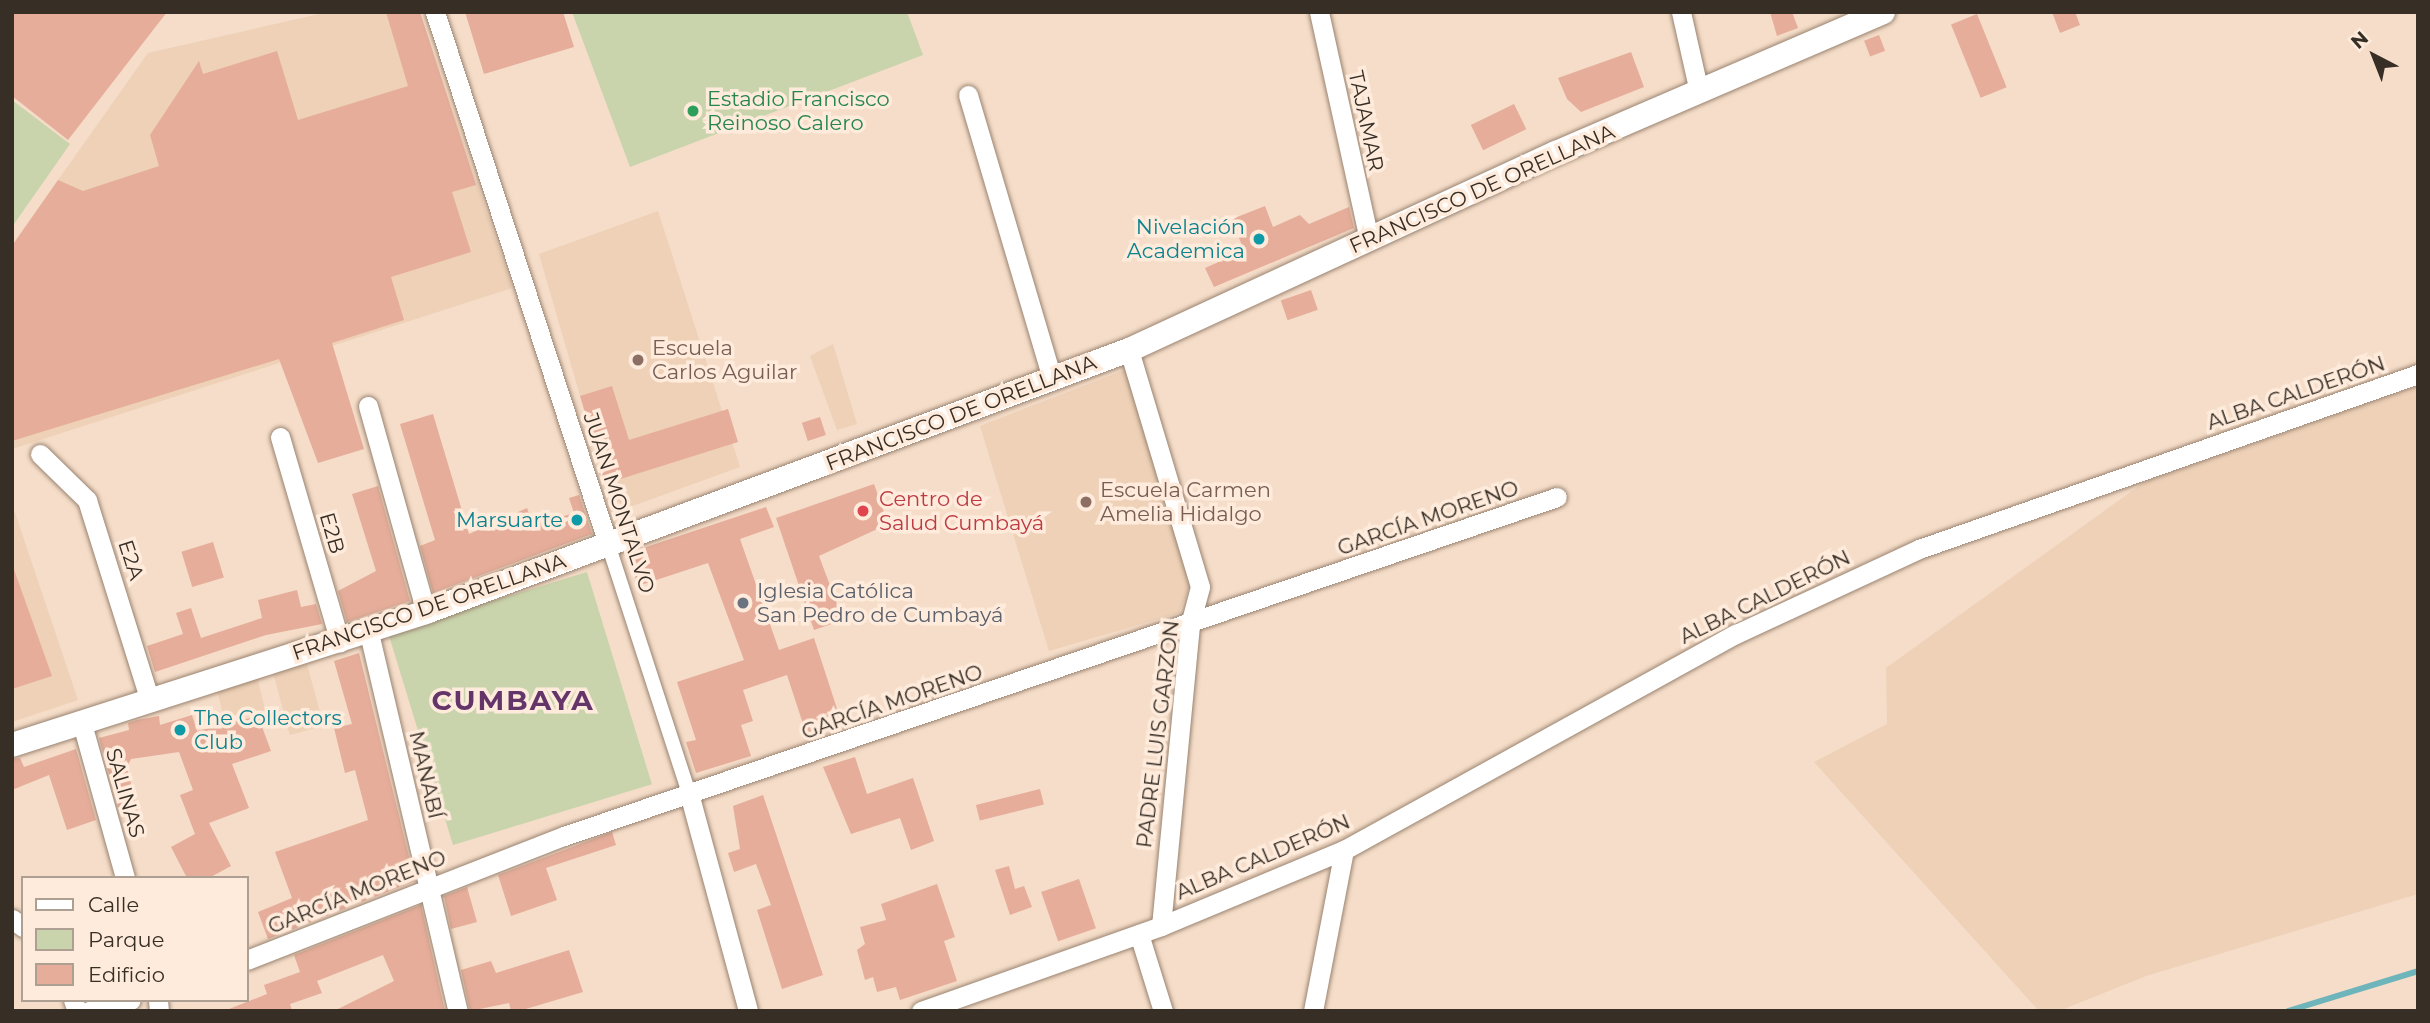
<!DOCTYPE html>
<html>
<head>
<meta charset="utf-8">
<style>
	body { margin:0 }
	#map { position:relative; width:2430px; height:1023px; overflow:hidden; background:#f5ddc9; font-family:Montserrat,sans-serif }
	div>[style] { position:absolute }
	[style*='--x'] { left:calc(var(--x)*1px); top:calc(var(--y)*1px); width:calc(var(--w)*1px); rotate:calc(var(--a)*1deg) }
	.built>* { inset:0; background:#eed1b7; transform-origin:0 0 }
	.green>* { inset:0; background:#c9d4ac; transform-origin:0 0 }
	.stream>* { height:6px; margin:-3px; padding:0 3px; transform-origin:3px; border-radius:3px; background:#6db4bb }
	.building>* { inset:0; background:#e5ad9a; transform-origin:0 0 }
	.roads { filter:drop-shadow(0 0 2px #998370) drop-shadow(0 0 2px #998370) }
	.pedestrian>* { height:14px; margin:-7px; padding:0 7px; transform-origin:7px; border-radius:7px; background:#fff }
	.minor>* { height:19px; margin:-9.5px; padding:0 9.5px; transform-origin:9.5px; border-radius:9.5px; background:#fff }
	.tertiary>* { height:24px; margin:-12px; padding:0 12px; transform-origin:12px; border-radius:12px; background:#fff }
	.dots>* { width:19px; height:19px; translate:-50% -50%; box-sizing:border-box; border:4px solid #feebdb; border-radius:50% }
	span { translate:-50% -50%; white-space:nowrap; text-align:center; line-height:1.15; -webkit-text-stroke:7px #feebdb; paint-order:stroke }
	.leisure-label { font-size:21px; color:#27864d }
	.left { translate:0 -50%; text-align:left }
	.street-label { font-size:21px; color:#372e26 }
	.culture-label { font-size:21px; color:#0d838f }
	.right { translate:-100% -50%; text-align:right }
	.education-label { font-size:21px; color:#785e54 }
	.health-label { font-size:21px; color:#be3a42 }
	.worship-label { font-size:21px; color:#5b616d }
	.district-label { font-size:28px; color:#633569; font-weight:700; letter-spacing:2px }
	.frame { position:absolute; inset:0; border:14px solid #372e26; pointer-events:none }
	.legend { position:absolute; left:21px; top:876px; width:228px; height:126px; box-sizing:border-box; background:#feebdb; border:2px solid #ae9f93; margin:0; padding:9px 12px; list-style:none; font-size:21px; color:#372e26 }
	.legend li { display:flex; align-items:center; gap:14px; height:35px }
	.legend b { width:35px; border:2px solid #ae9f93 }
	.north { position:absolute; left:2339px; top:21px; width:70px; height:70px; -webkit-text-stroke:5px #feebdb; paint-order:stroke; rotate:318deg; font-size:19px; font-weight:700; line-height:28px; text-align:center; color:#372e26 }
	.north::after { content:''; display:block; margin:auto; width:24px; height:32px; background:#372e26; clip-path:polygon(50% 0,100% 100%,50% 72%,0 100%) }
</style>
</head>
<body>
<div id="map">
	<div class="built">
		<i style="clip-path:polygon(328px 12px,420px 12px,512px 288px,12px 449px,12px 245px,148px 53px)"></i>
		<i style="clip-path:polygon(658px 211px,740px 467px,627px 508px,609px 496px,539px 254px)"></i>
		<i style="clip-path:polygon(833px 344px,857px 424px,837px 430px,810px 356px)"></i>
		<i style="clip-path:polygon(1127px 369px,1193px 578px,1179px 613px,1049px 651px,980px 426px)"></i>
		<i style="clip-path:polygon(2418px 386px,2418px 894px,2146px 976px,2059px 1011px,2039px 1011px,1814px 762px,1887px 724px,1886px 668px,2143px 483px)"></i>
		<i style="clip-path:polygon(12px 504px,78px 700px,12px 722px)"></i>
		<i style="left:307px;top:664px;width:64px;height:35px;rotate:75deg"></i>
		<i style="left:257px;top:677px;width:34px;height:42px;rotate:76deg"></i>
	</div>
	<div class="green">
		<i style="clip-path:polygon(572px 12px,907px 12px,923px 55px,630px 167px)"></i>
		<i style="clip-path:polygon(12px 100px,70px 144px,12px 227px)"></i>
		<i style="left:587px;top:572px;width:222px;height:208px;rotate:73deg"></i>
	</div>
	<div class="stream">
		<i style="--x:2288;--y:1011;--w:136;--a:-17.1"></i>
	</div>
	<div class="building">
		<i style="clip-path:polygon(12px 12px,167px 12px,68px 140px,12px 96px)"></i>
		<i style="clip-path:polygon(386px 12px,420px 12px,476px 185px,452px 192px,471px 252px,391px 277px,404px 320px,332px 343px,364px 449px,318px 463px,279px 359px,12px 441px,12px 246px,58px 180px,83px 191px,159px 166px,150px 135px,199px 61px,203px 74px,277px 51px,298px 120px,408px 86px)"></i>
		<i style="clip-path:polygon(465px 12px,563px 12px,574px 47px,484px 74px)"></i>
		<i style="clip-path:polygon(1770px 12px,1792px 12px,1798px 28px,1777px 36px)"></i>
		<i style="clip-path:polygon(2052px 12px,2075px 12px,2080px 25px,2060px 33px)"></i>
		<i style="left:1977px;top:14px;width:79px;height:28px;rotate:68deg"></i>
		<i style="left:1879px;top:35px;width:17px;height:16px;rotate:69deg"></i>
		<i style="clip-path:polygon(1631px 52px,1644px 87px,1581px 112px,1567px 99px,1558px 78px)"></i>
		<i style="left:1514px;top:104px;width:28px;height:48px;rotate:64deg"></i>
		<i style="clip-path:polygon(1265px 206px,1273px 227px,1300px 215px,1309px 224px,1349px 207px,1354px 228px,1214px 287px,1205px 268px,1244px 251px,1232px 219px)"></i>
		<i style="left:1311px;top:290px;width:21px;height:32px;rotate:71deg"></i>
		<i style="clip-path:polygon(612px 386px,629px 440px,728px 409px,738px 442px,614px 481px,598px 473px,601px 465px,580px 396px)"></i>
		<i style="clip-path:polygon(433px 414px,469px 534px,527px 508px,533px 525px,574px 513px,569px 498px,579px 495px,592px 534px,433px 593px,420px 546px,435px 540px,400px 424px)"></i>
		<i style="left:820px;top:417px;width:19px;height:19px;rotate:72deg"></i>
		<i style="clip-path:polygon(874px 484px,888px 524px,819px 556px,843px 620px,814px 630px,776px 518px)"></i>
		<i style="clip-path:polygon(378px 486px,410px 601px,347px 622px,338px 591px,376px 571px,352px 494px)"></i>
		<i style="clip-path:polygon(766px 507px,774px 527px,740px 539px,779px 650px,814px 638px,841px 721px,806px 733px,787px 675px,743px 690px,753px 721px,741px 725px,751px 756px,696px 773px,686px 742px,696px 740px,677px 682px,744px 660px,708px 563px,638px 586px,628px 553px)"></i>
		<i style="left:213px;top:542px;width:37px;height:33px;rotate:73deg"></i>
		<i style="clip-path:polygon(12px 564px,52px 676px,12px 689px)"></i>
		<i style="clip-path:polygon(297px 590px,301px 607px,316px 604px,322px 624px,266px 635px,155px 672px,147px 646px,183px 634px,176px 613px,191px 608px,201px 638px,262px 618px,258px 600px)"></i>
		<i style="clip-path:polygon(359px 653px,415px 881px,268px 939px,258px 912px,292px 898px,275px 852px,368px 820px,355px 770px,345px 773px,334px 728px,352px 724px,334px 661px)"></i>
		<i style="clip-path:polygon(192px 715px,197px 731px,258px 716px,271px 751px,232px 764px,249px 808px,209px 823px,231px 866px,209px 878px,187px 878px,171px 847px,195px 834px,180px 795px,193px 790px,179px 752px,131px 759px,127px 767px,138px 813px,121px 817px,99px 738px,129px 730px,128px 723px,137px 720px,159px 716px,160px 725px)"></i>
		<i style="clip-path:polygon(76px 749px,96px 820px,67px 830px,49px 775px,12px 790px,12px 759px,20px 758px,24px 767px)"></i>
		<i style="clip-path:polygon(855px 757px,867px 794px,913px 778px,934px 841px,911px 850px,900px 818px,851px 834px,823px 767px)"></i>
		<i style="left:1040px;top:789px;width:16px;height:66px;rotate:76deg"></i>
		<i style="clip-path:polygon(763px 795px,823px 975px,782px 989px,757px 910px,771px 905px,756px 864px,734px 872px,728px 853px,740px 849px,733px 806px)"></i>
		<i style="clip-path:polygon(612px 832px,616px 845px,546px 868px,557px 900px,511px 916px,498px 875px)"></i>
		<i style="clip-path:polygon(1009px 866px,1015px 889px,1024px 886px,1032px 907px,1010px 915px,995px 870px)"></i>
		<i style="left:1079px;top:879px;width:52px;height:40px;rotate:71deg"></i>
		<i style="clip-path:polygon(937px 884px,955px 937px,944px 941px,957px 981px,900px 1000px,896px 987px,877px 992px,873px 977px,865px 980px,857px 950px,865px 944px,860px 927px,886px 920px,881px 904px)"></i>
		<i style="clip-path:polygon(467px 887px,477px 922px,451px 929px,444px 896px)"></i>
		<i style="clip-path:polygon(421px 905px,445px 1011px,334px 1011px,394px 981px,383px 955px,317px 981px,322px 993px,290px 1004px,292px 1011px,224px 1011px,267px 994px,264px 985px,300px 972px,294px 955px)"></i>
		<i style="clip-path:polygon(569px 950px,583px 992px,519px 1011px,511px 1011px,509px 1003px,470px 1011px,461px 970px,491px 961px,496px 973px)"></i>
	</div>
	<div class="roads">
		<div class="pedestrian">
			<i style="--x:608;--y:544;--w:266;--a:72"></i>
		</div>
		<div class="minor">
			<i style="--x:435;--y:12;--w:559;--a:71.99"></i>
			<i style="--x:1319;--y:12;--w:232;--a:77.6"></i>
			<i style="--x:1681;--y:12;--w:82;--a:77.3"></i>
			<i style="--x:968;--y:95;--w:296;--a:73.5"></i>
			<i style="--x:1129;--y:350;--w:247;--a:73.3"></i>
			<i style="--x:1200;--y:587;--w:39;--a:105"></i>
			<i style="--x:1190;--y:625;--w:302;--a:95.5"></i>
			<i style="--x:368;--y:406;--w:214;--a:74.3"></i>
			<i style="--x:280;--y:437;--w:214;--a:73.7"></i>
			<i style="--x:40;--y:454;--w:66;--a:44.4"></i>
			<i style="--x:87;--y:500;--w:207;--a:72.6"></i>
			<i style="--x:369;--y:633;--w:388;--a:76.8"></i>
			<i style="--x:81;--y:720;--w:164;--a:74.4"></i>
			<i style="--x:690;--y:797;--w:222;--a:74.8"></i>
			<i style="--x:12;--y:919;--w:14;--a:36"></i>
			<i style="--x:1139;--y:934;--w:81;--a:72.7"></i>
			<i style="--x:247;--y:960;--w:340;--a:-21.4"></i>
			<i style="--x:564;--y:836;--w:1049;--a:-18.85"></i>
			<i style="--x:73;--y:1000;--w:12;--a:70"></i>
			<i style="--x:158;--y:1000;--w:11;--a:85"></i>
			<i style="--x:89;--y:1011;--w:43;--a:-14.7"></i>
			<i style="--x:921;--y:1011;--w:255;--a:-19.5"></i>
			<i style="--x:1161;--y:926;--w:198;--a:-22.6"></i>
			<i style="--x:1344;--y:850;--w:448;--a:-28.9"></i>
			<i style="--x:1736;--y:634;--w:202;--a:-24.9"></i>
			<i style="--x:1919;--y:549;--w:529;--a:-19.33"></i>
			<i style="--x:1313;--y:1011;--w:164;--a:-79.1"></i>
		</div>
		<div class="tertiary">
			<i style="--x:12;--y:745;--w:435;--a:-17.8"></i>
			<i style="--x:426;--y:612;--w:750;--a:-20.44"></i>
			<i style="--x:1129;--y:350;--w:470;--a:-24.8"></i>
			<i style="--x:1556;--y:153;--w:356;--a:-23.3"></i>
		</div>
	</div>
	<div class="dots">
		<i style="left:693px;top:111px;background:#2e9e5b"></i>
		<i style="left:1259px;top:239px;background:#0f9aa8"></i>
		<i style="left:638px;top:360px;background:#8d6e63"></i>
		<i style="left:1086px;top:502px;background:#8d6e63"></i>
		<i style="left:863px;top:511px;background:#e0444e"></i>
		<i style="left:577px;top:520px;background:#0f9aa8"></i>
		<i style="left:743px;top:603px;background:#6b7280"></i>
		<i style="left:180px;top:730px;background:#0f9aa8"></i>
	</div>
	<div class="leisure-label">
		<span class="left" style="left:707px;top:111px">Estadio Francisco<br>Reinoso Calero</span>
	</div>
	<div class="street-label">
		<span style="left:1366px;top:121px;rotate:78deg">TAJAMAR</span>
		<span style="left:1482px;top:189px;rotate:-24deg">FRANCISCO DE ORELLANA</span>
		<span style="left:2296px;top:393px;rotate:-19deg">ALBA CALDERÓN</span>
		<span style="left:961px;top:413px;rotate:-21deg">FRANCISCO DE ORELLANA</span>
		<span style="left:619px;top:503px;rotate:72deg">JUAN MONTALVO</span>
		<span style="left:1428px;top:518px;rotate:-19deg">GARCÍA MORENO</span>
		<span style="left:332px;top:533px;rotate:74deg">E2B</span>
		<span style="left:131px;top:560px;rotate:72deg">E2A</span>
		<span style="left:1765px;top:597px;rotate:-26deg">ALBA CALDERÓN</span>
		<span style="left:429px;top:607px;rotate:-19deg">FRANCISCO DE ORELLANA</span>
		<span style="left:892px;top:702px;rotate:-19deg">GARCÍA MORENO</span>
		<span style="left:1158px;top:734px;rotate:-83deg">PADRE LUIS GARZON</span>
		<span style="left:426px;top:775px;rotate:77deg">MANABÍ</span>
		<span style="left:125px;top:793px;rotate:74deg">SALINAS</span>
		<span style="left:1263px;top:857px;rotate:-23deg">ALBA CALDERÓN</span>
		<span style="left:357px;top:892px;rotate:-22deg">GARCÍA MORENO</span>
	</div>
	<div class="culture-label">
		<span class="right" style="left:1245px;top:239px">Nivelación<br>Academica</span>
		<span class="right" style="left:563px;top:520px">Marsuarte</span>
		<span class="left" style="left:194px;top:730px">The Collectors<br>Club</span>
	</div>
	<div class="education-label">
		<span class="left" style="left:652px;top:360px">Escuela<br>Carlos Aguilar</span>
		<span class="left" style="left:1100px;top:502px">Escuela Carmen<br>Amelia Hidalgo</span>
	</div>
	<div class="health-label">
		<span class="left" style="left:879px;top:511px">Centro de<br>Salud Cumbayá</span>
	</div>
	<div class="worship-label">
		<span class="left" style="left:757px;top:603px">Iglesia Católica<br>San Pedro de Cumbayá</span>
	</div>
	<div class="district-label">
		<span style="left:513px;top:700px">CUMBAYA</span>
	</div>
	<div class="frame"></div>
	<ul class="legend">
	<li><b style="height:9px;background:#fff"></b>Calle</li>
	<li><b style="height:19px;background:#c9d4ac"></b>Parque</li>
	<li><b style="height:19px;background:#e5ad9a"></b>Edificio</li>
	</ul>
	<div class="north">N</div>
</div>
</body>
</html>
